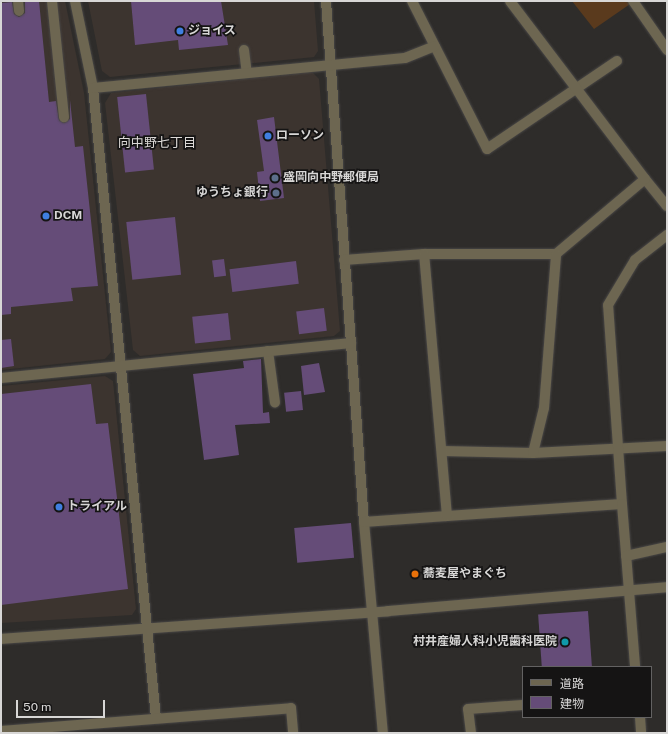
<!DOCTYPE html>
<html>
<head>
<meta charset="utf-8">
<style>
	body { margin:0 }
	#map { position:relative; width:668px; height:734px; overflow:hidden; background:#2e2c2a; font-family:"Public Sans","Noto Sans JP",sans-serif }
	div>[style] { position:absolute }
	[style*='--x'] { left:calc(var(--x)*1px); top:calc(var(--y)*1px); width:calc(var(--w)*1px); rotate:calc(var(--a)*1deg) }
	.built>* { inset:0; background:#3c342f }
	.green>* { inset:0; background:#5a3a1d }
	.building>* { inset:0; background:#654c78; transform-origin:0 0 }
	.roads { filter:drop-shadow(0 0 1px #494746) drop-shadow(0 0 1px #494746) }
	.minor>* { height:10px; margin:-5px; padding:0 5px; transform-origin:5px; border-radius:5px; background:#6d6651 }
	.dots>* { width:11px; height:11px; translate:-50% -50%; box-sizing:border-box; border:2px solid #151414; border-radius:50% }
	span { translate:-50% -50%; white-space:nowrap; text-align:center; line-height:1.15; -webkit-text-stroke:3.5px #151414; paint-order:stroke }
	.poi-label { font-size:12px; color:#d8d7d6; font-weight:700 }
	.left { translate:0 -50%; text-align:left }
	.right { translate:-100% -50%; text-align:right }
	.neighbourhood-label { font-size:13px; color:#dcd9d7 }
	.frame { position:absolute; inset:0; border:2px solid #d8d7d6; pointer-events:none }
	.legend { position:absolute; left:522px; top:666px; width:130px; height:52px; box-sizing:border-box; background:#151414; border:1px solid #636262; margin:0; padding:5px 7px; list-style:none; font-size:12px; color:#d8d7d6 }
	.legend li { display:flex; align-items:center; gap:8px; height:20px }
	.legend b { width:20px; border:1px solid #636262 }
	.scale { position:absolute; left:16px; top:700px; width:89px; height:18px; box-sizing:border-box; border:2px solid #d8d7d6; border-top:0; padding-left:5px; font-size:12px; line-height:14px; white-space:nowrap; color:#d8d7d6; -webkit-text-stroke:3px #151414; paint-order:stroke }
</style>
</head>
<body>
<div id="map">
	<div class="built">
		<i style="clip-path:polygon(1px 1px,65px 1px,84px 93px,111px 352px,105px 359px,1px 370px)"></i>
		<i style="clip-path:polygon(88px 1px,314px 1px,318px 51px,314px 57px,110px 77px,102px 71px)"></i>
		<i style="clip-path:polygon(312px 72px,319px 79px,340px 331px,334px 336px,140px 356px,133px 350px,105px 103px,111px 93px)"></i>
		<i style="clip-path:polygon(105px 376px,113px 381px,136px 609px,132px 615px,1px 623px,1px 386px)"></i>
	</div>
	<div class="green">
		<i style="clip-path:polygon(572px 1px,633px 1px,633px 2px,594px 29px)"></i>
	</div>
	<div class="building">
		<i style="clip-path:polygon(25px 1px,39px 1px,49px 102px,56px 101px,59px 120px,64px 123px,70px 119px,70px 100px,75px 147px,83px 146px,98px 286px,71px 288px,73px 301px,11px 307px,11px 314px,1px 315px,1px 3px,12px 2px,14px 14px,19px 17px,25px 13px)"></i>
		<i style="clip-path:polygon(131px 1px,221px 1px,228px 45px,179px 50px,178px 40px,135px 45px)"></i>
		<i style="left:146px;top:94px;width:76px;height:29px;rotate:84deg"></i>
		<i style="clip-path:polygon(274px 117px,284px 198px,260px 201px,257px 172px,264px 171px,257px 120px)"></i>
		<i style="left:175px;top:217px;width:58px;height:49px;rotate:84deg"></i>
		<i style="left:224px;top:259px;width:17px;height:12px;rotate:83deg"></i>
		<i style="left:296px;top:261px;width:23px;height:67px;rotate:83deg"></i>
		<i style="left:324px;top:308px;width:23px;height:28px;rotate:83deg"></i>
		<i style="left:228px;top:313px;width:27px;height:36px;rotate:84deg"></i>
		<i style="clip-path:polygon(11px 339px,14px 366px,1px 368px,1px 340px)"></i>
		<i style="clip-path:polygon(261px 359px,263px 413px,269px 412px,270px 423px,235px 425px,239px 455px,204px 460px,193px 374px,244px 368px,243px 361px)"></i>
		<i style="clip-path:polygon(319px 363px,325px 392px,304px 395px,301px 366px)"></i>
		<i style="clip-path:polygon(91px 384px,96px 424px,108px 423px,128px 589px,1px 605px,1px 394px)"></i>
		<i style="left:301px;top:391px;width:19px;height:17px;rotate:84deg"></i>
		<i style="left:351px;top:523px;width:35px;height:57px;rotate:85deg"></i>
		<i style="left:588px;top:611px;width:56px;height:50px;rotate:86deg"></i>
	</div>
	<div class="roads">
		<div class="minor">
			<i style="--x:18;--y:1;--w:10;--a:84"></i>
			<i style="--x:52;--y:1;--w:117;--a:84.1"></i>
			<i style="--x:75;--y:1;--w:89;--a:78.3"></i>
			<i style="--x:93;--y:88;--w:633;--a:84.29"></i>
			<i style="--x:326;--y:1;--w:522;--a:85.83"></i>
			<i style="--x:364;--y:522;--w:212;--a:84.9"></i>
			<i style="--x:412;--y:1;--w:166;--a:63.1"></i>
			<i style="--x:487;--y:149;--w:157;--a:-34.1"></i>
			<i style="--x:633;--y:1;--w:60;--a:55.2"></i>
			<i style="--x:244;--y:50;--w:23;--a:83"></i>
			<i style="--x:93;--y:88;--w:313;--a:-5.5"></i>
			<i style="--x:405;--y:58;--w:32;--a:-22"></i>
			<i style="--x:645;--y:179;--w:35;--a:51"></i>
			<i style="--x:344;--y:260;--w:80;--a:-4.3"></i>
			<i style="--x:424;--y:254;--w:132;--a:0"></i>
			<i style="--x:556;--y:254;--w:116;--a:-40.1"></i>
			<i style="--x:645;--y:179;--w:223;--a:-127.2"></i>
			<i style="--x:268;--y:351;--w:52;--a:82.3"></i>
			<i style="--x:1;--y:378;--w:352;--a:-5.7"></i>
			<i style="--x:442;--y:451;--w:91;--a:1.3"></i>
			<i style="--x:533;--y:453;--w:134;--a:-3"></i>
			<i style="--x:533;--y:453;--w:46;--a:-76.3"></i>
			<i style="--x:544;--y:408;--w:154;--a:-85.5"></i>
			<i style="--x:622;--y:504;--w:199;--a:-94"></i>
			<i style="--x:608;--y:305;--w:52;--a:-59"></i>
			<i style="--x:635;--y:260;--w:41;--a:-38"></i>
			<i style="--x:447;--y:516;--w:175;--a:-3.9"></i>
			<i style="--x:622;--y:504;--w:164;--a:85.4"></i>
			<i style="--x:364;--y:522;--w:83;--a:-4.1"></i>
			<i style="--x:447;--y:516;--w:263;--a:-95"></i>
			<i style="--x:626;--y:556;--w:42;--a:-12.4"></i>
			<i style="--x:1;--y:639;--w:388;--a:-4.1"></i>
			<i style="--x:388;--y:611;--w:280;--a:-4.9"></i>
			<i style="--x:640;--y:717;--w:16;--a:86"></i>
			<i style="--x:1;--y:731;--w:291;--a:-4.5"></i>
			<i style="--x:291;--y:708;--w:25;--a:85"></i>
			<i style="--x:471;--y:733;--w:24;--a:-97"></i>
			<i style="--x:468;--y:709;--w:55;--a:-4.2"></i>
		</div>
	</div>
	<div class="dots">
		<i style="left:180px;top:31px;background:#3f7fe0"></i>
		<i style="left:268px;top:136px;background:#3f7fe0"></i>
		<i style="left:275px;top:178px;background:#5c6f8a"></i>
		<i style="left:276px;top:193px;background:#5c6f8a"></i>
		<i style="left:46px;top:216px;background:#3f7fe0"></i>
		<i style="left:59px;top:507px;background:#3f7fe0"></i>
		<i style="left:415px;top:574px;background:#e8710a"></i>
		<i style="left:565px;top:642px;background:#0f9aa8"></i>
	</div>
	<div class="poi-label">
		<span class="left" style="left:188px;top:31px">ジョイス</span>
		<span class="left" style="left:276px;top:136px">ローソン</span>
		<span class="left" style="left:283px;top:178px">盛岡向中野郵便局</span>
		<span class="right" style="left:268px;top:193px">ゆうちょ銀行</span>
		<span class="left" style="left:54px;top:216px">DCM</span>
		<span class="left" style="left:67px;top:507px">トライアル</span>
		<span class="left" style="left:423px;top:574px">蕎麦屋やまぐち</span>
		<span class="right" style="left:557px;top:642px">村井産婦人科小児歯科医院</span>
	</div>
	<div class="neighbourhood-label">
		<span style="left:157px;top:143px">向中野七丁目</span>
	</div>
	<div class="frame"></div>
	<ul class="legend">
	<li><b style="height:5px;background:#6d6651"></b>道路</li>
	<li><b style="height:11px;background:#654c78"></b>建物</li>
	</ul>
	<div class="scale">50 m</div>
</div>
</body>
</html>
